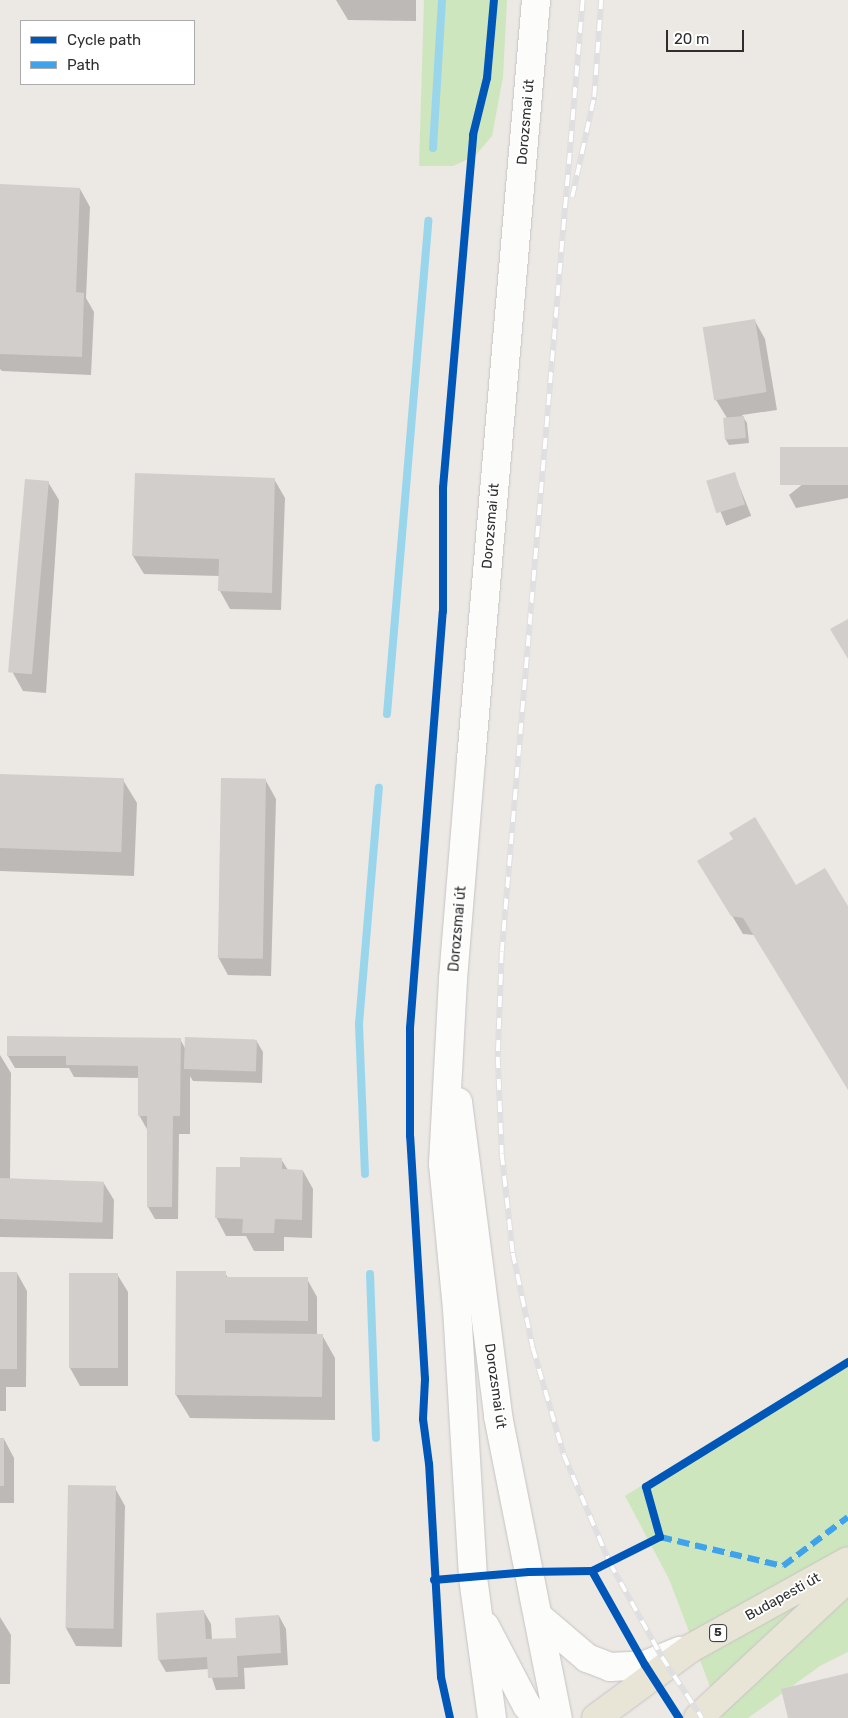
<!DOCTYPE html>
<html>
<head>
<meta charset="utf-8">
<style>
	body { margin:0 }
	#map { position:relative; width:848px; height:1718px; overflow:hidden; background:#ece8e4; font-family:Rubik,sans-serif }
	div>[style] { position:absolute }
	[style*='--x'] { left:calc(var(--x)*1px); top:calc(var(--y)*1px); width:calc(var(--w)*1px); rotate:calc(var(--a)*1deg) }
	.green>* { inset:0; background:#cee6be }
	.shadow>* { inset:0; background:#0003; transform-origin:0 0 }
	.stream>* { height:8px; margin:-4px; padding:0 4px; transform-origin:4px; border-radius:4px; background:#99d6ec }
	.building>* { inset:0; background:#d1cecb; transform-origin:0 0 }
	.roads { filter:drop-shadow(0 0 1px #c5c4c5) drop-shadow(0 0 1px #c5c4c5) }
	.secondary>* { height:28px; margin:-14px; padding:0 14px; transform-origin:14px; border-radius:14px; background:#fcfcfb }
	.primary>* { height:28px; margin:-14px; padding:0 14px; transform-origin:14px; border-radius:14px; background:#e8e4d6 }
	.rail>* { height:5.5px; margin-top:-2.75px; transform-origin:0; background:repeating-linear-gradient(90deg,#fff 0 11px,#dfdfe1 0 22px); box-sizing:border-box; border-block:1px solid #dfdfe1 }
	.quiet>* { height:6px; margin-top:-3px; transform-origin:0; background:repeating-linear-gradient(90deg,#3ea3eb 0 12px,transparent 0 18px) }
	.cycleway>* { height:8px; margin:-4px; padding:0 4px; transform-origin:4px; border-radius:4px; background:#0057b8 }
	span { translate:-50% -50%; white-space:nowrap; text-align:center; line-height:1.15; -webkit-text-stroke:4px #fff; paint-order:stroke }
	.shield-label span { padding:1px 4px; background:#fff; border:1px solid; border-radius:4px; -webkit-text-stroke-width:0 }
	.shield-label { font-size:12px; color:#2e2e2e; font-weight:700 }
	.street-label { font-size:14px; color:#2e2e2e }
	.legend { position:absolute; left:20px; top:20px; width:175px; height:65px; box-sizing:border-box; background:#fff; border:1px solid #ababab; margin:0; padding:6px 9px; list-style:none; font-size:15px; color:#2e2e2e }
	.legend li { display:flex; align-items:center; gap:10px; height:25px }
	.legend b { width:25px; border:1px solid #ababab }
	.scale { position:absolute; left:666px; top:30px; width:78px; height:22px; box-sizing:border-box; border:2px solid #2e2e2e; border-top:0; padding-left:6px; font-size:15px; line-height:18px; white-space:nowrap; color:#2e2e2e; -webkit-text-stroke:4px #fff; paint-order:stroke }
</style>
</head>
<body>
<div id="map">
	<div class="green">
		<i style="clip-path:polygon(424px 0,507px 0,503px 77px,492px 136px,475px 156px,453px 166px,419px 166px)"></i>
		<i style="clip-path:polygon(848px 1357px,848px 1652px,820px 1666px,748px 1718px,722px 1718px,669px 1579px,625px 1496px)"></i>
	</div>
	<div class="shadow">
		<i style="clip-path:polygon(336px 0,416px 0,416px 21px,348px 20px)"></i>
		<i style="clip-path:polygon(0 185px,80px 189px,90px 207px,86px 298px,94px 312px,91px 375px,2px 371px,0 369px)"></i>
		<i style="clip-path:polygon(755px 321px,765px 339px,777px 410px,742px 415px,747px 423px,749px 443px,729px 445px,726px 440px,727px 418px,716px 400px,704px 329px)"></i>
		<i style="clip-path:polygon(848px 448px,848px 498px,796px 508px,789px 495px)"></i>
		<i style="left:734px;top:473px;width:46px;height:27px;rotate:68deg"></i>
		<i style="clip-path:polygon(274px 479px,285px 498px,281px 610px,230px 609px,220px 591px,220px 576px,144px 574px,133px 556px)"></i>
		<i style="clip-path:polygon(26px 481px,48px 482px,59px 500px,46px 693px,23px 691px,13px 673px)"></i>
		<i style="clip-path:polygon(0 775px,123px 780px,137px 803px,134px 876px,0 871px)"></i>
		<i style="clip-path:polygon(266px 781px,276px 799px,271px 976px,228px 975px,218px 957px)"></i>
		<i style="clip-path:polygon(735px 840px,796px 887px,848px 908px,848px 1089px,754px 935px,743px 934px,710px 879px)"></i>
		<i style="clip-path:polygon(180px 1039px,186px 1050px,256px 1040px,263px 1052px,262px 1083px,193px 1081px,190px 1076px,190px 1134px,179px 1134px,178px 1219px,155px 1219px,148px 1207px,148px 1131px,139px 1115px,140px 1078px,74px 1077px,69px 1068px,15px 1068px,8px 1056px)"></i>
		<i style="clip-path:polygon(0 1055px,11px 1073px,10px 1180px,103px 1182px,114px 1200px,113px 1239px,0 1237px)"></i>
		<i style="clip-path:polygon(281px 1159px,288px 1170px,303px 1171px,313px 1189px,312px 1238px,284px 1237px,284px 1251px,254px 1251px,246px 1236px,226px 1236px,216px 1217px,241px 1168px)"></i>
		<i style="clip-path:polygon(177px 1272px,225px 1273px,228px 1278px,307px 1279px,317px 1297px,317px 1335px,322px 1335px,335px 1358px,335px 1420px,190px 1418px,176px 1395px)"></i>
		<i style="clip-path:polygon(0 1273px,17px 1273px,27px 1291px,26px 1387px,6px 1387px,6px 1411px,0 1411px)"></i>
		<i style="clip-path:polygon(117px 1274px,128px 1292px,128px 1386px,80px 1386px,70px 1368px)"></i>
		<i style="clip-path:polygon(0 1439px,4px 1439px,14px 1458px,14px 1503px,0 1503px)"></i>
		<i style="clip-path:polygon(115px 1488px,125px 1506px,122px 1647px,76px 1646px,66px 1628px)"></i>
		<i style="clip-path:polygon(204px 1612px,211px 1624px,212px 1640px,237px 1639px,279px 1616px,286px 1629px,288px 1665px,244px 1668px,245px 1689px,216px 1690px,209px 1669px,166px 1672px,159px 1660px)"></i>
		<i style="clip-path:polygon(0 1617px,11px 1635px,10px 1684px,0 1684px)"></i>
	</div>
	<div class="stream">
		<i style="--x:433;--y:148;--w:148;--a:-86.5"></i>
		<i style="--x:387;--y:714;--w:495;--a:-85.2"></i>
		<i style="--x:365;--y:1174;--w:150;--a:-92.3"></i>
		<i style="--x:359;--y:1024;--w:237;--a:-85.2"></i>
		<i style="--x:370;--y:1274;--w:164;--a:87.9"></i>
	</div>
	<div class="building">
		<i style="clip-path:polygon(0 184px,80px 188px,76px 292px,84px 293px,82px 357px,0 354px)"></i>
		<i style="left:755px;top:319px;width:74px;height:53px;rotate:81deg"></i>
		<i style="left:744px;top:416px;width:22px;height:21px;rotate:85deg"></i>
		<i style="left:848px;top:447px;width:38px;height:68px;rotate:90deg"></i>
		<i style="left:735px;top:472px;width:34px;height:30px;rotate:73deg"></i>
		<i style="clip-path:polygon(135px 473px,275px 478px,272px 593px,218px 591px,219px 559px,132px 556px)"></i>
		<i style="left:25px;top:479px;width:24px;height:194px;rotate:5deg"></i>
		<i style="clip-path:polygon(848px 619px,848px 659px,830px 629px)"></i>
		<i style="left:0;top:774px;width:124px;height:74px;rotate:2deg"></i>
		<i style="left:221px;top:778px;width:45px;height:180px;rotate:1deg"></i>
		<i style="clip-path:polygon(755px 817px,796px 885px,825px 868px,848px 906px,848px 1090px,743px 918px,731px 916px,697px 861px,733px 839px,729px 833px)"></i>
		<i style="clip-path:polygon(7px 1036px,181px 1038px,180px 1116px,173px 1116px,172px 1207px,147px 1207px,147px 1116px,138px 1116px,138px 1066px,66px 1065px,66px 1056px,7px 1056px)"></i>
		<i style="left:185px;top:1037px;width:72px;height:32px;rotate:2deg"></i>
		<i style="clip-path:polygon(240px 1157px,282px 1158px,282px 1169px,303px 1170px,302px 1220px,275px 1219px,274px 1233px,242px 1233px,243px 1219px,215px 1218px,216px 1167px,240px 1167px)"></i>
		<i style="left:0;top:1178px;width:104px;height:41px;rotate:2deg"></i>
		<i style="clip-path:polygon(176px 1271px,226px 1271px,226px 1277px,308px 1277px,308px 1321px,225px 1320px,225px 1333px,323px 1334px,322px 1397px,175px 1395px)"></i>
		<i style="left:0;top:1272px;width:17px;height:97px"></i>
		<i style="left:69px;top:1273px;width:49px;height:95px"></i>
		<i style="left:0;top:1438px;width:4px;height:48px"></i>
		<i style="left:68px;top:1485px;width:48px;height:143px;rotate:1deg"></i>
		<i style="clip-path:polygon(204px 1610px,206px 1639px,236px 1638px,235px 1618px,279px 1615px,281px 1653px,237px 1656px,238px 1677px,208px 1678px,207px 1657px,158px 1660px,156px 1613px)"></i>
		<i style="clip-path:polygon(848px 1673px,848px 1718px,788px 1718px,781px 1689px)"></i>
	</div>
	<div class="roads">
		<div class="secondary">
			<i style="--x:458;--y:1102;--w:317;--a:82.7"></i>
			<i style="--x:498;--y:1416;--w:308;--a:78.8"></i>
			<i style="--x:540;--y:1618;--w:62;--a:40.4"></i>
			<i style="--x:587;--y:1658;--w:25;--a:21"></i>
			<i style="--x:610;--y:1667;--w:35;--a:-3"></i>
			<i style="--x:645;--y:1665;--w:38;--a:-22"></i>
			<i style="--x:485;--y:1626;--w:90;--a:62.3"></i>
			<i style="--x:527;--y:1706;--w:16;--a:47"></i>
			<i style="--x:492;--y:1718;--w:142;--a:-97.7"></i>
			<i style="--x:473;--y:1577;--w:268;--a:-93.4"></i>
			<i style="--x:457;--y:1309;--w:146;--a:-95.5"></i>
			<i style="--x:443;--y:1164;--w:185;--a:-86.9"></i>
			<i style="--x:453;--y:979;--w:220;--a:-85.3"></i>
			<i style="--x:471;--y:760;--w:763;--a:-85.11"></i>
		</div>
		<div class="primary">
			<i style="--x:596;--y:1718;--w:118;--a:-36.4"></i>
			<i style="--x:691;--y:1648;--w:179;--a:-29"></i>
			<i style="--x:698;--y:1718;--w:205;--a:-43"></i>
		</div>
	</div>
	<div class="rail">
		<i style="--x:583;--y:0;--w:955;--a:94.86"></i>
		<i style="--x:502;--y:952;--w:105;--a:92.2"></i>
		<i style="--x:498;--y:1057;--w:97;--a:87.6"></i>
		<i style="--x:502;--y:1154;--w:100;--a:83.7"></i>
		<i style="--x:513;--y:1253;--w:97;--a:78.1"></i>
		<i style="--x:533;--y:1348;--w:111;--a:73.8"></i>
		<i style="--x:564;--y:1455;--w:117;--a:66.9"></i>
		<i style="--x:610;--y:1563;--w:107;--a:61"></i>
		<i style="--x:662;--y:1657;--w:73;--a:56.7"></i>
		<i style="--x:572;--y:197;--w:102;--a:-77.6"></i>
		<i style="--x:594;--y:97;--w:97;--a:-85.9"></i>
	</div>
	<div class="quiet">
		<i style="--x:660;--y:1537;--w:126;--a:13.3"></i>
		<i style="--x:783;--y:1566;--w:81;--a:-37"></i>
	</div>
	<div class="cycleway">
		<i style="--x:592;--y:1571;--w:108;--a:60.6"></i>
		<i style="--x:645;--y:1665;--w:63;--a:57.3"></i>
		<i style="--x:434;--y:1580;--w:95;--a:-4.8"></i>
		<i style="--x:529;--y:1572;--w:63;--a:-0.9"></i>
		<i style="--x:592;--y:1571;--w:76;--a:-26.6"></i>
		<i style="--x:660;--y:1537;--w:52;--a:-105.6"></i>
		<i style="--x:646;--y:1487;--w:238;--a:-31.7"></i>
		<i style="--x:450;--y:1718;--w:42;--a:-102.4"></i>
		<i style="--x:441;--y:1677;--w:213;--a:-93.2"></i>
		<i style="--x:429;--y:1464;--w:45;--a:-97.6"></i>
		<i style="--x:423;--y:1419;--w:40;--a:-87.1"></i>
		<i style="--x:425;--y:1379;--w:243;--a:-93.5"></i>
		<i style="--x:410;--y:1136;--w:108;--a:-90"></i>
		<i style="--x:410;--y:1028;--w:418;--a:-85.5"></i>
		<i style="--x:443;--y:611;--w:123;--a:-90"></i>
		<i style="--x:443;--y:488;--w:354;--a:-85.1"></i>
		<i style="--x:473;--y:135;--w:59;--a:-76.2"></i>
		<i style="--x:487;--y:78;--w:78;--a:-84.9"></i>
	</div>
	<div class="shield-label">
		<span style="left:718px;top:1633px">5</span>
	</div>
	<div class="street-label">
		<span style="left:526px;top:122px;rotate:-85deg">Dorozsmai út</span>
		<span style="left:491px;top:526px;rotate:-85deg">Dorozsmai út</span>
		<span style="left:458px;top:929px;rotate:-85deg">Dorozsmai út</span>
		<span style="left:495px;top:1386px;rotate:82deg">Dorozsmai út</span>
		<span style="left:783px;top:1597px;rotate:-29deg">Budapesti út</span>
	</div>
	<ul class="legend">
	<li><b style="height:6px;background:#0057b8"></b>Cycle path</li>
	<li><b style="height:6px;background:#3ea3eb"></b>Path</li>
	</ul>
	<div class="scale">20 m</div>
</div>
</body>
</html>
